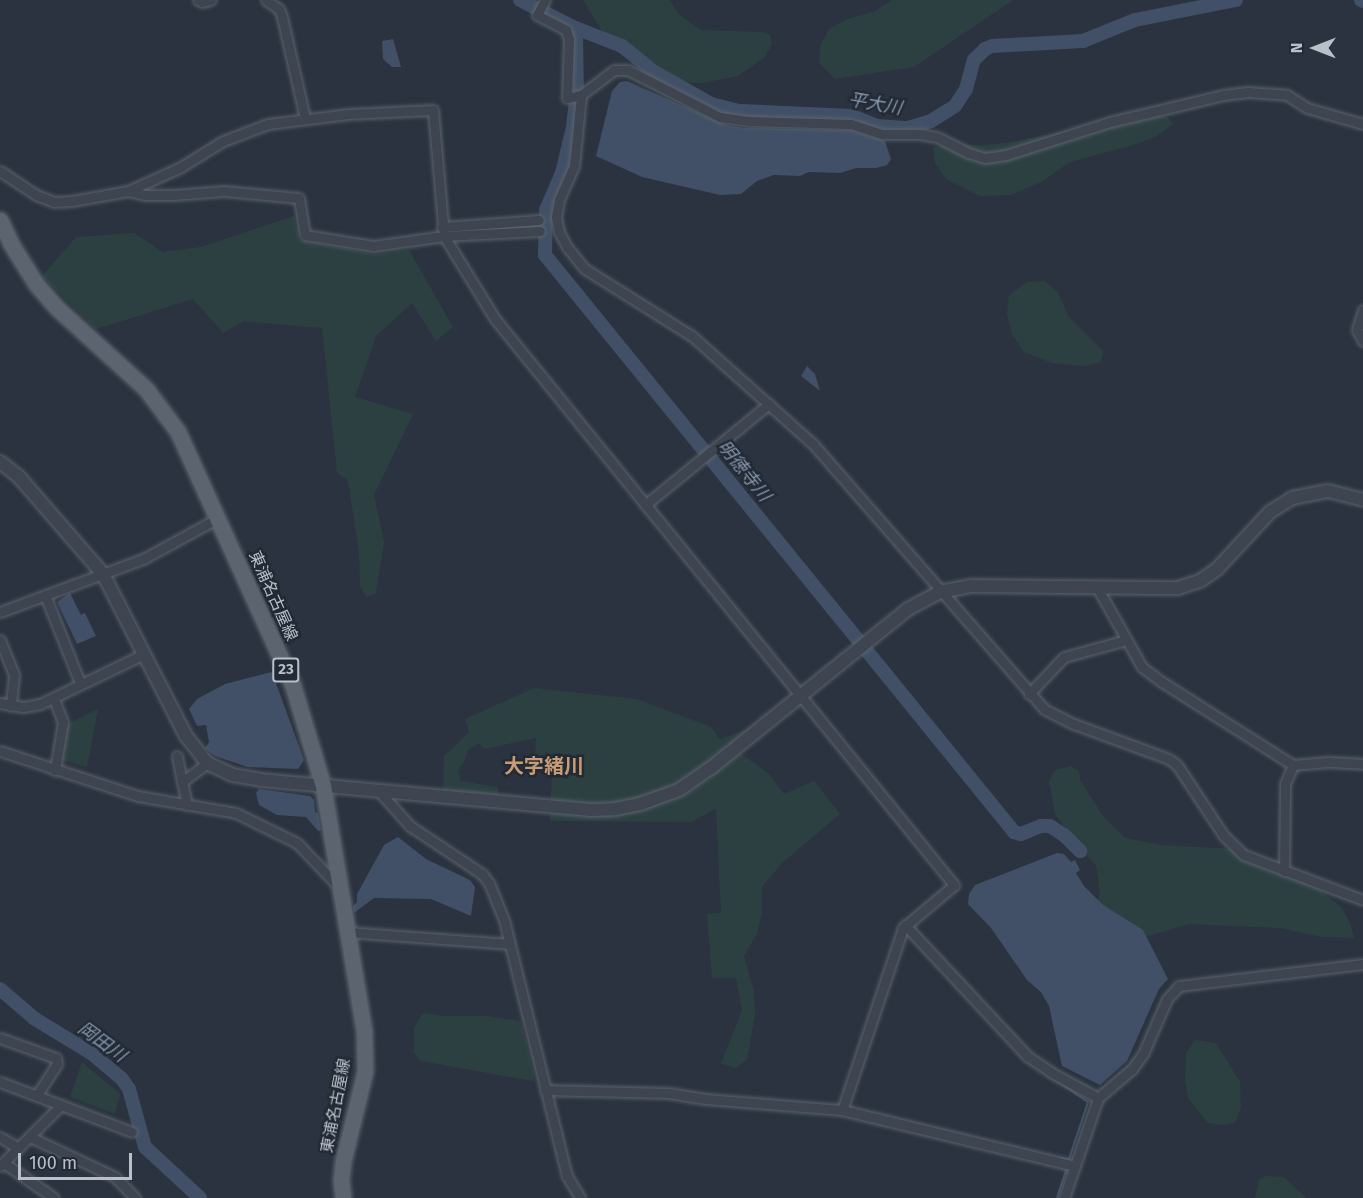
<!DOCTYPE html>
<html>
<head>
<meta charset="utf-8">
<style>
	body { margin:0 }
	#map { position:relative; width:1363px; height:1198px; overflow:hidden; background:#2a333f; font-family:"Fira Sans","Noto Sans JP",sans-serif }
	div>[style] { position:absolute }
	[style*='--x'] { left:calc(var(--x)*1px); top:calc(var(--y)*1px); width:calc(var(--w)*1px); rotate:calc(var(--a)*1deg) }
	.green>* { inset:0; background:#2d4041 }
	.water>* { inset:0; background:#415066 }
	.stream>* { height:2px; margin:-1px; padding:0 1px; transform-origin:1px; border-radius:1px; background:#415066 }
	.river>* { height:14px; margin:-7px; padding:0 7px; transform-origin:7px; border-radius:7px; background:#415066 }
	.roads { filter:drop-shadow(0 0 2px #5b636d) drop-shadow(0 0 2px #5b636d) }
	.minor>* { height:9px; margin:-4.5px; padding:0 4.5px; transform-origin:4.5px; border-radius:4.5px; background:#3e4550 }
	.tertiary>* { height:12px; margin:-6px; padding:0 6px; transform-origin:6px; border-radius:6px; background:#3e4550 }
	.primary>* { height:15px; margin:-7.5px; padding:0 7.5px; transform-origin:7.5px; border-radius:7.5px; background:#5c646f }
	span { translate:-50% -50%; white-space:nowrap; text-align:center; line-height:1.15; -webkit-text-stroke:5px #222a35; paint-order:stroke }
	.shield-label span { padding:2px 4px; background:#222a35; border:2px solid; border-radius:4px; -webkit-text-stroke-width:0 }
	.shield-label { font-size:15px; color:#bac0ca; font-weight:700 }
	.street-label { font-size:16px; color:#bac0ca }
	.water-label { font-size:18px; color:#8696ad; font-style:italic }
	.quarter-label { font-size:20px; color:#ca9c75; font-weight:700 }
	.north { position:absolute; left:1285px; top:18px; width:60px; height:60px; -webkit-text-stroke:4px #222a35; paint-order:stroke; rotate:270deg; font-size:16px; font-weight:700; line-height:24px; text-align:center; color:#bac0ca }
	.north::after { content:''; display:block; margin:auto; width:21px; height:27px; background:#bac0ca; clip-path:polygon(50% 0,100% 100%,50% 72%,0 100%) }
	.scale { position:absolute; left:18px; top:1153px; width:114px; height:27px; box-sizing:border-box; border:3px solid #bac0ca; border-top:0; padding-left:8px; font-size:18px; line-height:21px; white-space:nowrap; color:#bac0ca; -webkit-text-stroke:4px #222a35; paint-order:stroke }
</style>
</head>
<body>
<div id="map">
	<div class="green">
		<i style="clip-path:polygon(583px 0,670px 0,678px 14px,701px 30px,763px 32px,770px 35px,772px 44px,765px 57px,738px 76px,702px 83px,676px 82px,641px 66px,608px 41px)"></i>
		<i style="clip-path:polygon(892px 0,1013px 0,914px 67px,835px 79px,819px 63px,820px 46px,829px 29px,848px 19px,875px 11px)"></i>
		<i style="clip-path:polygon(1156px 114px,1169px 118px,1173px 124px,1157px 136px,1134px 145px,1070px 162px,1043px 181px,1011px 195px,980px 196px,946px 179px,935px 163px,933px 148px,945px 144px,985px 145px,1010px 142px)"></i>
		<i style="clip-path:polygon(294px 216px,299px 240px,374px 254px,409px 250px,453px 327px,436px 341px,412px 303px,376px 336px,355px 397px,413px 414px,374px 495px,384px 542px,376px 593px,366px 597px,360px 586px,359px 552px,348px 481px,337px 472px,322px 328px,244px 321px,223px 333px,193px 299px,96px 329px,42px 276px,76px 237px,134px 233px,163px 252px,201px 247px)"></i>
		<i style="clip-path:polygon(1044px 281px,1057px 291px,1069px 317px,1103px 351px,1101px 362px,1085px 366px,1052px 363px,1024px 352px,1012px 334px,1007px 315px,1009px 295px,1027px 282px)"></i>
		<i style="clip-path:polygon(534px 688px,637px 699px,711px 727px,720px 739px,763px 724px,736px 750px,769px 774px,784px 794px,814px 781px,840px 814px,781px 864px,762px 887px,762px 912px,757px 933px,744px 956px,754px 992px,755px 1015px,747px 1060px,735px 1068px,721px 1063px,742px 1011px,736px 978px,712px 978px,707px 914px,721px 913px,716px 808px,692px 822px,550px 821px,552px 769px,535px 765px,536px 738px,484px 749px,479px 743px,468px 750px,465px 760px,458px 771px,461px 781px,498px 787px,498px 795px,443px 790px,444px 756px,469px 732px,465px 719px)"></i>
		<i style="clip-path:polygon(98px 709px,87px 767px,58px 759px,68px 724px)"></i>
		<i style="clip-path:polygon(1071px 766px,1079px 771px,1080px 780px,1103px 816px,1125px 838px,1162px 845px,1235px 849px,1277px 863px,1308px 880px,1341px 907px,1350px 923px,1354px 938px,1322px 937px,1280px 928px,1189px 924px,1148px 936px,1120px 936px,1094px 920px,1100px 891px,1096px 865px,1074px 842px,1055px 813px,1049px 781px,1055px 770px)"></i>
		<i style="clip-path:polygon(423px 1013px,443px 1016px,487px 1016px,521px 1021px,534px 1075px,533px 1081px,421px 1061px,414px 1053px,414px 1028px)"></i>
		<i style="clip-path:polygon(1195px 1040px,1216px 1043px,1240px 1082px,1241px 1108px,1235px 1123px,1222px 1125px,1208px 1123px,1188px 1098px,1185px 1080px,1186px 1053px)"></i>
		<i style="clip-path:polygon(82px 1062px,120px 1094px,115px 1114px,70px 1097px)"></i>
		<i style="clip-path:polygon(1266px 1176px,1284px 1177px,1306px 1198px,1255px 1198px,1259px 1180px)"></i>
	</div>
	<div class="water">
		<i style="clip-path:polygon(393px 39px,401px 67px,392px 67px,383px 59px,382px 41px)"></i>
		<i style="clip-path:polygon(627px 81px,726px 125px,744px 128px,851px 130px,885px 141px,891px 159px,887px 165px,876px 168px,856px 168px,840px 173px,809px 172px,800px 176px,774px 175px,757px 181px,741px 194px,720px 195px,642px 177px,596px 156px,612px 91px,620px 82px)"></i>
		<i style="clip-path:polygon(807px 366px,815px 374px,820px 391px,801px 376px)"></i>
		<i style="clip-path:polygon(70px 593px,81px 615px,85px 613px,96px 636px,77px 644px,57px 602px)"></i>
		<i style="clip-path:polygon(272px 672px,304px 760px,298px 769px,248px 767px,215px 756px,205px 748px,209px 742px,206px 725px,197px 726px,189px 709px,197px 699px,225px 684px)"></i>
		<i style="clip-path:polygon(259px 789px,310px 796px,314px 800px,315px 812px,318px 813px,321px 830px,318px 831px,306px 817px,277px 815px,259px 805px,256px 793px)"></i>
		<i style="clip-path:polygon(398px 837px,426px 859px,470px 880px,475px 887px,471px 916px,431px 899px,374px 898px,354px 913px,353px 906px,357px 902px,357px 894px,384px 845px)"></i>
		<i style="clip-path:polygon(1057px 853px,1064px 854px,1071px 862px,1075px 860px,1080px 870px,1076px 873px,1084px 886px,1103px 905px,1143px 930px,1168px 979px,1159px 989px,1127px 1061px,1100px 1085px,1062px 1066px,1049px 1006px,1041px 992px,1027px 980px,991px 928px,968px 904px,969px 894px,975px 885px)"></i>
	</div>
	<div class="stream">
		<i style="--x:1029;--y:1062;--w:71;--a:34.1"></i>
		<i style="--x:1088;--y:1102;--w:60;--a:108.4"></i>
		<i style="--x:1069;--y:1159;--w:9;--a:-174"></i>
		<i style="--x:1057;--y:1198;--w:32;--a:-72"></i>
	</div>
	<div class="river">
		<i style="--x:520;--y:0;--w:59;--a:27"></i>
		<i style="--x:573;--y:27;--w:53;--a:21.2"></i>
		<i style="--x:622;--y:46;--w:40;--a:39"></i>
		<i style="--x:653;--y:71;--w:67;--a:29.6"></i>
		<i style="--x:711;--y:104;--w:30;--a:14"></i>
		<i style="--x:740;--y:111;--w:112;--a:2.6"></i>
		<i style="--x:852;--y:116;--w:27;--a:22"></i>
		<i style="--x:877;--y:126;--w:31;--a:4"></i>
		<i style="--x:908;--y:128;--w:24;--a:-17"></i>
		<i style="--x:931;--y:121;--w:28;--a:-32"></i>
		<i style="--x:955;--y:106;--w:20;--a:-57"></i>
		<i style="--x:966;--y:89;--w:30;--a:-75"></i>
		<i style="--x:974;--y:60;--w:16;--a:-45"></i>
		<i style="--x:985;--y:49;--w:8;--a:-23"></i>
		<i style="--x:992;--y:46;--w:91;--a:-3.1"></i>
		<i style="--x:1083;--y:41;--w:56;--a:-22"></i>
		<i style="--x:1135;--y:20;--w:103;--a:-11.2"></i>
		<i style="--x:1361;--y:0;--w:2;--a:27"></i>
		<i style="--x:573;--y:27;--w:10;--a:73"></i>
		<i style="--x:576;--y:37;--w:56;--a:89"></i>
		<i style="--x:577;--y:93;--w:34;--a:97"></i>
		<i style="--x:573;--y:127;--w:47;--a:103.4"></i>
		<i style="--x:562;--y:173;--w:40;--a:113.4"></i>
		<i style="--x:546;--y:210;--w:45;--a:91.3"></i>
		<i style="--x:545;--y:255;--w:744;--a:50.89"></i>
		<i style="--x:1014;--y:832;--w:7;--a:16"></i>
		<i style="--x:1021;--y:834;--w:22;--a:-22"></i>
		<i style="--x:1041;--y:826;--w:9;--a:0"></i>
		<i style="--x:1050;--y:826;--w:17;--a:33"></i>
		<i style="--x:1064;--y:835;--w:23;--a:45"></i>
		<i style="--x:0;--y:989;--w:46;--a:40.6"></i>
		<i style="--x:35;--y:1019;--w:66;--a:31.3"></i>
		<i style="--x:91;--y:1053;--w:40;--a:40"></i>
		<i style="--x:122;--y:1079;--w:12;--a:55"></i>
		<i style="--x:129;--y:1089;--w:60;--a:74.6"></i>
		<i style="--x:145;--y:1147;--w:75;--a:42.8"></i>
	</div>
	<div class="roads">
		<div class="minor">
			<i style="--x:198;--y:0;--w:4;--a:27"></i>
			<i style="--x:202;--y:2;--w:9;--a:-13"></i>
			<i style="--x:266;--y:0;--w:16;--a:35"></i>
			<i style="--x:279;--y:9;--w:9;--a:69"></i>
			<i style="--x:282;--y:17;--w:104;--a:77.2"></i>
			<i style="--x:545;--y:0;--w:17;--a:118"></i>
			<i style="--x:537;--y:15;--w:33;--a:27"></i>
			<i style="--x:566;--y:30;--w:9;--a:72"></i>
			<i style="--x:569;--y:39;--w:59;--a:91.9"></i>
			<i style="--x:567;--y:98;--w:14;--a:-12"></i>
			<i style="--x:581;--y:95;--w:41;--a:-37.1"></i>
			<i style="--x:614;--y:70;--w:14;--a:0"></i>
			<i style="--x:628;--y:70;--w:103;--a:27.1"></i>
			<i style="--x:720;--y:117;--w:28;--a:8"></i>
			<i style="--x:748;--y:121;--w:103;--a:1.7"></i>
			<i style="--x:851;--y:124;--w:33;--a:18"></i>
			<i style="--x:882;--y:134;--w:39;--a:0"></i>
			<i style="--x:921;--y:134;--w:16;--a:11"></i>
			<i style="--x:937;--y:137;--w:35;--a:27"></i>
			<i style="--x:968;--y:153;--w:18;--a:16"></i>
			<i style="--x:985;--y:158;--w:21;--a:-8"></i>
			<i style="--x:1006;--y:155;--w:109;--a:-17.6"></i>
			<i style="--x:1110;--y:122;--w:116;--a:-13.4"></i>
			<i style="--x:1223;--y:95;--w:25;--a:-7"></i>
			<i style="--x:1248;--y:92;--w:39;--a:4"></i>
			<i style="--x:1287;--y:95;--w:24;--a:33"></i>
			<i style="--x:1307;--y:108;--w:58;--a:15.9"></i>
			<i style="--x:581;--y:95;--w:71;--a:95.6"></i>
			<i style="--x:574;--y:166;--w:37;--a:114"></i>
			<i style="--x:559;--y:200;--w:17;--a:100"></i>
			<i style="--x:556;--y:217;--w:15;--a:79"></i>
			<i style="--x:559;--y:232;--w:17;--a:62"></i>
			<i style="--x:567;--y:247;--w:28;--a:51"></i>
			<i style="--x:585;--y:269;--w:126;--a:32.1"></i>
			<i style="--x:692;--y:336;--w:162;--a:41.8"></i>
			<i style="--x:813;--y:444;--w:352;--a:48.9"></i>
			<i style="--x:1044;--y:709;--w:34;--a:27"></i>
			<i style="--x:1074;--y:724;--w:101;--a:20.2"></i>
			<i style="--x:1169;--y:759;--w:10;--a:37"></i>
			<i style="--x:1177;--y:765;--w:85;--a:56.5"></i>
			<i style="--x:1224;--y:836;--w:28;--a:44"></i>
			<i style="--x:1244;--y:855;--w:127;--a:20.7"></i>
			<i style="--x:0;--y:171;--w:43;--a:33.7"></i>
			<i style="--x:36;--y:195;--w:19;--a:21"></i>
			<i style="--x:54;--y:202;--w:18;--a:-3"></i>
			<i style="--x:72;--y:201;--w:57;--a:-10.1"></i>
			<i style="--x:128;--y:191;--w:58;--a:-24.4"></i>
			<i style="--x:181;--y:167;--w:49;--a:-31.8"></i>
			<i style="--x:223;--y:141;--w:48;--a:-20.7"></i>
			<i style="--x:268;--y:124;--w:81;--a:-7.1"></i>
			<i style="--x:348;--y:114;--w:85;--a:-2.7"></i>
			<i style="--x:433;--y:110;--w:126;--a:85"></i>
			<i style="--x:444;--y:236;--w:97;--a:58.4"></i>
			<i style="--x:495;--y:319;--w:729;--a:50.96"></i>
			<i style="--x:954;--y:885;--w:67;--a:139.9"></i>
			<i style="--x:903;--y:928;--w:192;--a:108.5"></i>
			<i style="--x:128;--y:191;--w:17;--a:13"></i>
			<i style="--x:145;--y:195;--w:28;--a:0"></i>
			<i style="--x:173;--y:195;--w:51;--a:-4.5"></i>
			<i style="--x:224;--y:191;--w:75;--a:5.3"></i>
			<i style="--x:299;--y:198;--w:37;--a:81"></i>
			<i style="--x:305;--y:235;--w:69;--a:9.2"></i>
			<i style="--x:373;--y:246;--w:72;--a:-8"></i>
			<i style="--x:444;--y:236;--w:96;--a:-3"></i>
			<i style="--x:442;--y:227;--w:97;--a:-4.1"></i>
			<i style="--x:1363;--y:310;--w:21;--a:107"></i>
			<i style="--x:1357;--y:330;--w:13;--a:61"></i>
			<i style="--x:645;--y:505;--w:160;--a:-39.2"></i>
			<i style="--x:1098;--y:589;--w:90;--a:60.6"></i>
			<i style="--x:1142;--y:667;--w:25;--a:37"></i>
			<i style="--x:1162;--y:682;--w:155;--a:32.4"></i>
			<i style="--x:1293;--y:765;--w:37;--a:-5"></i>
			<i style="--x:1330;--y:762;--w:33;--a:3"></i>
			<i style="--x:45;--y:595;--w:95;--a:68.3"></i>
			<i style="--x:0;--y:612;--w:155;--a:-20.4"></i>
			<i style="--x:145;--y:558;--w:83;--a:-28.7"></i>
			<i style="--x:0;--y:640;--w:38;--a:68"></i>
			<i style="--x:14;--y:675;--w:31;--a:96"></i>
			<i style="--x:1029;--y:694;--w:51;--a:-46.6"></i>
			<i style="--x:1064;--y:657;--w:64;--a:-15.3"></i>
			<i style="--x:54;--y:699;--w:25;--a:69"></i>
			<i style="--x:63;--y:722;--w:49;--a:99.5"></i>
			<i style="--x:0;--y:703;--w:23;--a:10"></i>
			<i style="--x:23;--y:707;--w:17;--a:-10"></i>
			<i style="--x:40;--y:704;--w:115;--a:-25.7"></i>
			<i style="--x:0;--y:751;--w:145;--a:18.1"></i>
			<i style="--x:138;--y:796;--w:99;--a:9.8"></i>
			<i style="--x:236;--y:813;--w:68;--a:26.2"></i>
			<i style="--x:297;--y:843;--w:61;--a:46.3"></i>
			<i style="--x:177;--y:756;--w:26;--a:79"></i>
			<i style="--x:377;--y:789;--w:50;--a:48.3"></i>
			<i style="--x:410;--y:826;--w:87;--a:33.7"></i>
			<i style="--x:482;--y:874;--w:11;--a:52"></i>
			<i style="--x:489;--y:883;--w:40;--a:68"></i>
			<i style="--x:504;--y:920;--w:264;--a:76.2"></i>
			<i style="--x:567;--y:1176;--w:26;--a:59"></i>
			<i style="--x:187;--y:805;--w:24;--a:-102"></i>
			<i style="--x:182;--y:782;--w:31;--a:-37"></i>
			<i style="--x:1284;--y:871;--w:87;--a:-89.3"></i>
			<i style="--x:1285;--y:784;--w:21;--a:-67"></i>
			<i style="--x:905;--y:925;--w:179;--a:47"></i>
			<i style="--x:1027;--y:1056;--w:30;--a:34"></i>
			<i style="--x:1052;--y:1073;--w:52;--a:28.5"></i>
			<i style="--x:348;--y:932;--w:162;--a:4.2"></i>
			<i style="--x:0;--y:1038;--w:59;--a:19.7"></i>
			<i style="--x:56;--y:1058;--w:6;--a:81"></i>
			<i style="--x:57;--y:1064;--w:38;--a:123"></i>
			<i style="--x:0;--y:1082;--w:141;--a:20.7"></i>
			<i style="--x:545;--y:1090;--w:123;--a:1.4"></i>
			<i style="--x:668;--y:1093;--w:38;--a:9"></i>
			<i style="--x:706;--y:1099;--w:136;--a:4.6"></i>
			<i style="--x:842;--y:1110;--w:240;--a:13.5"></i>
			<i style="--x:0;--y:1137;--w:21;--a:31"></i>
			<i style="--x:30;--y:1137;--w:94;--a:25.2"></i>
			<i style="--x:115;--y:1177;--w:29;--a:46"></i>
			<i style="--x:4;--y:1163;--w:61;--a:35"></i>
			<i style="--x:0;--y:1166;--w:85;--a:-45"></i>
			<i style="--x:1064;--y:1198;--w:106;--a:-71.2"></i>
			<i style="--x:1098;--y:1098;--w:45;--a:-40.5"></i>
			<i style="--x:1132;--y:1069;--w:19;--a:-54"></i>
			<i style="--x:1143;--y:1054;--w:60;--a:-66.4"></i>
			<i style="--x:1167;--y:999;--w:18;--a:-47"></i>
			<i style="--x:1179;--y:986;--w:185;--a:-6.8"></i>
		</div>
		<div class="tertiary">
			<i style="--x:0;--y:462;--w:24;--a:38"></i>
			<i style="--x:19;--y:477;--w:128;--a:49.1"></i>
			<i style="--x:103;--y:574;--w:182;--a:62.9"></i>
			<i style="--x:186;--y:736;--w:34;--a:52"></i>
			<i style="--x:207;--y:763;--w:29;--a:25"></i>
			<i style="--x:233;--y:775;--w:27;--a:10"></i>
			<i style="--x:260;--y:780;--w:332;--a:5.2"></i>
			<i style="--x:591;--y:810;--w:24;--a:-2"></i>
			<i style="--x:615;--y:809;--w:25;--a:-11"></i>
			<i style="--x:640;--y:804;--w:41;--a:-19.7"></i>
			<i style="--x:679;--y:790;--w:39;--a:-35"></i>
			<i style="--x:711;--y:768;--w:253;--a:-38.9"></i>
			<i style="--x:908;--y:609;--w:36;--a:-28"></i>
			<i style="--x:940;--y:592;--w:33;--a:-11"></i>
			<i style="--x:972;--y:586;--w:206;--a:0.6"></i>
			<i style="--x:1178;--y:588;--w:23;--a:-18"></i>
			<i style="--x:1200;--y:581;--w:21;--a:-35"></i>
			<i style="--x:1217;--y:569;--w:78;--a:-47.1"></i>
			<i style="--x:1270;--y:512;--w:26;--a:-32"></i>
			<i style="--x:1292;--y:498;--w:37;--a:-11"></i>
			<i style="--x:1328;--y:491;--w:36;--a:14"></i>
		</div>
		<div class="primary">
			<i style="--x:0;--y:220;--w:26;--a:65"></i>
			<i style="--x:11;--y:244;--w:47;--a:58"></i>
			<i style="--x:36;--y:284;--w:32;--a:49"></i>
			<i style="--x:57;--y:308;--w:120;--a:42.3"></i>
			<i style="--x:146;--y:389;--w:54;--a:53.3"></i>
			<i style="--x:178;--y:432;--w:276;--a:65.6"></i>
			<i style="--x:292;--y:683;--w:108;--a:73.2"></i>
			<i style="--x:323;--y:786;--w:248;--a:80.5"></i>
			<i style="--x:364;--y:1031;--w:40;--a:88.6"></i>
			<i style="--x:365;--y:1071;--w:93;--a:103.7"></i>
			<i style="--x:343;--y:1161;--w:20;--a:96"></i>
			<i style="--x:341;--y:1181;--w:17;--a:83"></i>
		</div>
	</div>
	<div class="shield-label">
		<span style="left:286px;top:670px">23</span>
	</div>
	<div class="street-label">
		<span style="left:273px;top:596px;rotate:66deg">東浦名古屋線</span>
		<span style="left:336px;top:1106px;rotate:-79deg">東浦名古屋線</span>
	</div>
	<div class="water-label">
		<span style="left:875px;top:104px;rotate:10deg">平大川</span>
		<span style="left:744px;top:471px;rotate:51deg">明徳寺川</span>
		<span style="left:102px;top:1042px;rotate:36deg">岡田川</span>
	</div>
	<div class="quarter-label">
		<span style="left:544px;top:766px">大字緒川</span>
	</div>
	<div class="north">N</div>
	<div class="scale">100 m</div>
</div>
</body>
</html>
